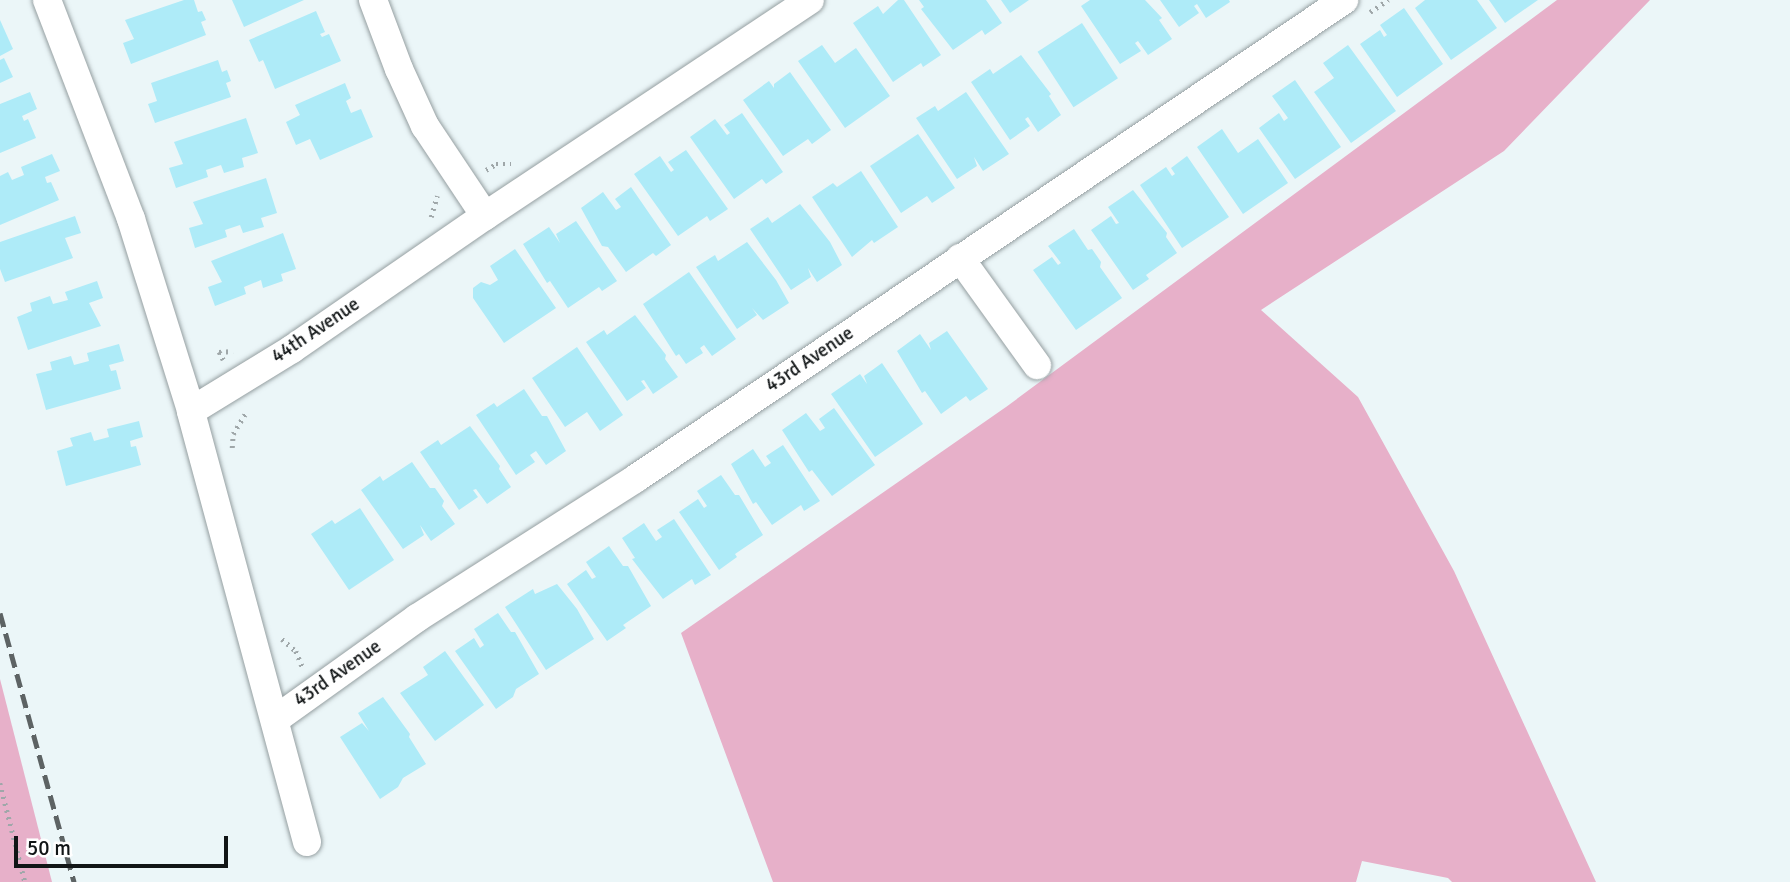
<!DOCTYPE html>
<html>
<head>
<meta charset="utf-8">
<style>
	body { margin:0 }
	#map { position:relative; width:1790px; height:882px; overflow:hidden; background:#ebf6f8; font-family:Signika,sans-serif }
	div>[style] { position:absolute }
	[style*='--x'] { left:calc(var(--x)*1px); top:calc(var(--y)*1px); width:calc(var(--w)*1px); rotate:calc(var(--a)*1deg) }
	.green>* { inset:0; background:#e7b0c9 }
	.building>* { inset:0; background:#aeebf8; transform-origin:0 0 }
	.path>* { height:4.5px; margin-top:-2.25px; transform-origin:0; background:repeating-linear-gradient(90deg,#9fa7a9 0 2px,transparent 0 7px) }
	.roads { filter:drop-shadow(0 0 2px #959fa1) drop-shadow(0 0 2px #959fa1) }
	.minor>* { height:28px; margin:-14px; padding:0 14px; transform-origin:14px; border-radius:14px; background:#fff }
	.rail>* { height:5px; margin-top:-2.5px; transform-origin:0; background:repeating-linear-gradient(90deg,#5d6364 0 14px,transparent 0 21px) }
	span { translate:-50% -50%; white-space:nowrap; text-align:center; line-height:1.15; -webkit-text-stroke:5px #fff; paint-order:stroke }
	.street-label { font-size:19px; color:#111516 }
	.scale { position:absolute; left:14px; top:836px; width:214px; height:32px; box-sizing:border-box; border:4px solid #111516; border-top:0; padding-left:9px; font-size:21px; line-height:24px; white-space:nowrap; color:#111516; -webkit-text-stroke:5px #fff; paint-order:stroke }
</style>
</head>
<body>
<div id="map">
	<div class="green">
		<i style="clip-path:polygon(1557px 0,1650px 0,1504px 151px,1261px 310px,1358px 397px,1454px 571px,1596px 882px,1452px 882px,1448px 878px,1362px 861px,1356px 882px,773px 882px,681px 633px,1006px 407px)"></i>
		<i style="clip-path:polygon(0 679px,52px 882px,0 882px)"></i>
	</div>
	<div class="building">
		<i style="clip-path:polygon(184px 0,194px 0,198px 12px,202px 11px,206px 20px,201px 22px,206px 35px,131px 64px,123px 43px,134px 39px,125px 20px)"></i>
		<i style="clip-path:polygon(232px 0,304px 0,244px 27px)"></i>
		<i style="clip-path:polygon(898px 0,904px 0,941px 55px,923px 67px,921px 63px,893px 82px,853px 23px,878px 6px,883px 14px)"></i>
		<i style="clip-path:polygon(919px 0,986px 0,1002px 23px,985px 35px,982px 30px,953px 50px,921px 9px,924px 7px)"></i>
		<i style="clip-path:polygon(1001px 0,1029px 0,1010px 13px)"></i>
		<i style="clip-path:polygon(1090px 0,1145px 0,1162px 18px,1159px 20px,1172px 39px,1148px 55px,1138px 41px,1135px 43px,1141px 51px,1120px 64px,1081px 6px)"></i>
		<i style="clip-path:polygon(1160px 0,1229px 0,1230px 2px,1206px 18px,1197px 4px,1194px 6px,1199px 13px,1179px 27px)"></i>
		<i style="clip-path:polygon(1425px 0,1477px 0,1497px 28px,1451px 60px,1415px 8px)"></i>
		<i style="clip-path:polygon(1489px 0,1538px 0,1505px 23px)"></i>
		<i style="clip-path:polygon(1404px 8px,1443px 64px,1397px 97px,1360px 44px,1380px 30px,1384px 37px,1387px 35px,1380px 25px)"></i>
		<i style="clip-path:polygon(316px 11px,325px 32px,320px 34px,322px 37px,329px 34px,341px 61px,275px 89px,263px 60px,259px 62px,249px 40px)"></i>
		<i style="clip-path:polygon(0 20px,13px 49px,0 56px)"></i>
		<i style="left:1082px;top:23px;width:66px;height:53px;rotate:57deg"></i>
		<i style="clip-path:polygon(822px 45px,835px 63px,856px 48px,890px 96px,845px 128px,798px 61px)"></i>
		<i style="clip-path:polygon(1348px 45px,1396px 111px,1351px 143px,1314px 92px,1334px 78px,1323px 63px)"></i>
		<i style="clip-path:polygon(1021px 55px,1051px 94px,1049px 96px,1061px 115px,1038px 132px,1028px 117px,1025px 119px,1030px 126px,1010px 140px,971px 82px,990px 69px,993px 74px)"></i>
		<i style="clip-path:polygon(4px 58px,13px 77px,0 83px,0 60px)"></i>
		<i style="clip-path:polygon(218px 60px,222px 72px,227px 70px,231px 81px,226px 83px,231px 97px,155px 123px,148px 104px,157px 101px,151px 83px)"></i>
		<i style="clip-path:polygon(790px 72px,831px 130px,812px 144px,808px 139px,783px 156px,743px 100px,769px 81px,774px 88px,774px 84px)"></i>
		<i style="clip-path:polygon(1295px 80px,1341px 147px,1295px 179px,1259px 128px,1279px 113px,1284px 121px,1288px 118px,1272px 96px)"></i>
		<i style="clip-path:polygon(345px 83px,351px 98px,346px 101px,351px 113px,361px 109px,373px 137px,320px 160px,310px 139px,296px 145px,286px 122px,300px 115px,295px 105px)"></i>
		<i style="clip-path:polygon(30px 92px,37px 109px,22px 116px,24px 121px,28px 119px,36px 138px,0 153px,0 104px)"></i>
		<i style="clip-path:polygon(966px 92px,1009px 154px,983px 171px,974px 157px,977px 166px,957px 179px,916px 118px,935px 106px,938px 111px)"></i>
		<i style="clip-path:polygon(742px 113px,783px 172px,766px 184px,762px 179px,734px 199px,690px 137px,715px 119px,727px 135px,730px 133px,724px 125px)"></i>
		<i style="clip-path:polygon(246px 118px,258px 153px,242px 158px,244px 167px,224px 173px,221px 165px,206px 170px,208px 177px,176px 188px,169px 168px,183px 164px,174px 142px)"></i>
		<i style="clip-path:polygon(1222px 129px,1238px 153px,1258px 139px,1288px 183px,1243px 214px,1197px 147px)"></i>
		<i style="clip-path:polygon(918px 134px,955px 188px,932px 203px,927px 196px,901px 213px,870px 166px)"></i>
		<i style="clip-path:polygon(686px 150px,728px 209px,710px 221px,707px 216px,678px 236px,634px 174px,660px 156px,671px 172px,674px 170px,668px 162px)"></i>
		<i style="clip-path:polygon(52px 154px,60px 171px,45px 177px,47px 183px,51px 182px,59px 200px,0 225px,0 176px,8px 172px,12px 180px,24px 175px,21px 167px)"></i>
		<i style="clip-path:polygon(1187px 156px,1229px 217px,1182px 248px,1140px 185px,1166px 167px,1172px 176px,1175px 174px,1171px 168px)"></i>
		<i style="clip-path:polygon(861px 171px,898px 227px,874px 243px,872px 240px,852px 257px,812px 197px,833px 183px,837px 187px)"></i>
		<i style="clip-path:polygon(266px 178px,277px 213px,261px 218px,264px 227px,243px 233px,240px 225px,225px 230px,227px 237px,195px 248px,189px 228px,203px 224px,193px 202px)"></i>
		<i style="clip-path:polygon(631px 187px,671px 245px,656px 256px,653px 253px,626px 272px,608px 247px,602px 246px,581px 208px,603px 192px,616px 210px,621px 207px,615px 199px)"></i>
		<i style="clip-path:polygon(1133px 190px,1167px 233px,1166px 237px,1177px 253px,1146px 275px,1149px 279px,1133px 290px,1091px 230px,1111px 216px,1116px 224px,1119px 223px,1108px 207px)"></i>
		<i style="clip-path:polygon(800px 204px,830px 242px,842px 265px,817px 282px,808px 268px,811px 277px,791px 290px,750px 229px,768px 217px,772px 223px)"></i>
		<i style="clip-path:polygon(75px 216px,81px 233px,65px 238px,73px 258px,5px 282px,0 269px,0 242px)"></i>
		<i style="clip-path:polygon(576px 221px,617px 281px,602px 291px,599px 287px,568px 308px,550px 281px,547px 283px,523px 244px,549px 227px,560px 243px,556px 234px)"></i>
		<i style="clip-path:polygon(1074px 229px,1088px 250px,1092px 249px,1101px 262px,1100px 267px,1122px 298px,1076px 330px,1033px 270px,1052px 257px,1058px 265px,1061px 263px,1048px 246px)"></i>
		<i style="clip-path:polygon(283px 233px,296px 269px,281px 274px,283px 281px,263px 288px,261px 280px,244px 287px,246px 294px,215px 306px,208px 287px,222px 282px,211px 261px)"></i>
		<i style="clip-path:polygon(747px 242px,776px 280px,789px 303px,763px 320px,752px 308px,757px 315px,737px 329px,696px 267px,715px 255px,718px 261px)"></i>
		<i style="clip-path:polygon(515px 249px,556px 308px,504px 343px,473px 298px,473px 288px,481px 282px,490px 285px,498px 280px,490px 266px)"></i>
		<i style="clip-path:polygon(689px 272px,736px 339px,712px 356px,704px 345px,700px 348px,703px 353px,686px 364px,679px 354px,676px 356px,643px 304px)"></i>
		<i style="clip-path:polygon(97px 281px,103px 298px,89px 303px,101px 326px,28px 350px,17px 317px,32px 311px,30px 303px,50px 296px,53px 304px,68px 300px,65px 292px)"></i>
		<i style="clip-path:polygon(635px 315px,666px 355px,665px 359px,678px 377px,653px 394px,644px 380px,641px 381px,646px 388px,627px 401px,586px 342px,604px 330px,607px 335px)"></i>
		<i style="clip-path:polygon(947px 331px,988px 389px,970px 401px,966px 396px,941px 414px,925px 391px,922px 393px,897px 351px,920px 334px,931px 350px,929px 343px)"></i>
		<i style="clip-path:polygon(119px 344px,124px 361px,109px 365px,111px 371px,116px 370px,121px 389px,46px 410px,36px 374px,52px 370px,50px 362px,71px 356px,74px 365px,89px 361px,87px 353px)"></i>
		<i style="clip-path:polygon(577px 347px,623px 415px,600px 431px,587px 412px,565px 427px,532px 378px)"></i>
		<i style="clip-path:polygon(882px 363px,923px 424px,875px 457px,831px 394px,860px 374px,867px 384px,864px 376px)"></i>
		<i style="clip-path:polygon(524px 389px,542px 416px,547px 416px,566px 451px,546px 465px,536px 451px,530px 455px,535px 462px,516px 475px,476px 415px,494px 403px,497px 407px)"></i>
		<i style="clip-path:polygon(834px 408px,875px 465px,832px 496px,812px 470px,809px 472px,782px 430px,806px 413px,820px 431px,825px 428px,819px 419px)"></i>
		<i style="clip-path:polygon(139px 421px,143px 437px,130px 441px,131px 447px,136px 446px,141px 465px,66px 486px,57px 451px,73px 446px,70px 438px,91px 432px,94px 441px,109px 437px,107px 429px)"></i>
		<i style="clip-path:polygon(470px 426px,500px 466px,499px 469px,511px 487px,487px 504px,476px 489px,473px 490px,478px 497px,459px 510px,420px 452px,438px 440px,441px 445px)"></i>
		<i style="clip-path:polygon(783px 445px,820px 501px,804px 511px,801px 505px,772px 525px,756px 502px,753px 504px,731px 464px,753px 449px,765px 467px,771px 463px,766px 456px)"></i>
		<i style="clip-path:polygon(412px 462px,430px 488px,435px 488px,444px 501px,442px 506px,455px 524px,431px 541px,420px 525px,424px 535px,403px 549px,361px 490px,380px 476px,383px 481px)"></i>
		<i style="clip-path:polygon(721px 475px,735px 495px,739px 495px,763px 535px,735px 554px,737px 557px,719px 570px,679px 512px,698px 499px,704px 508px,707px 506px,697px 491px)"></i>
		<i style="clip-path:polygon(360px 508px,394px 560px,349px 590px,311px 534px,332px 520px,335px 524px)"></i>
		<i style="clip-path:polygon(674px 519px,711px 575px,695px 585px,692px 579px,663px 599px,632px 559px,635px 558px,622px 538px,644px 523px,656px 541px,662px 537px,657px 530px)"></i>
		<i style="clip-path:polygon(609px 546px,623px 566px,628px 566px,651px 606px,623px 625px,626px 628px,607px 641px,567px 584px,586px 570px,592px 579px,596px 577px,586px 562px)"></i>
		<i style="clip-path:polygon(557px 584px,577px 609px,594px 639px,546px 670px,505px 607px,533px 589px,535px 594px)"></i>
		<i style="clip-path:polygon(498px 613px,511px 632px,515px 632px,539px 674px,516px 689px,513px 697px,496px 709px,455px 651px,474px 638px,480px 648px,484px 645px,474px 629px)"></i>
		<i style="clip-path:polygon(445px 651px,484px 705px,435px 741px,400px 693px,428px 675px,423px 667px)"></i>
		<i style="clip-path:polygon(383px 697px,410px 734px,409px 737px,426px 764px,403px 778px,398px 787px,380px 799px,340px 737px,362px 723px,369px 731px,358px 713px)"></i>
	</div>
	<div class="path">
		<i style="--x:1370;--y:12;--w:22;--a:-34"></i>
		<i style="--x:486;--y:170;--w:12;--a:-31"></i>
		<i style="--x:496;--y:164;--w:15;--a:0"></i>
		<i style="--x:431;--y:217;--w:22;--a:-74"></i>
		<i style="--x:223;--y:360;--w:9;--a:-117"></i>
		<i style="--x:219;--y:352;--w:14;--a:-4"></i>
		<i style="--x:232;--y:448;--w:14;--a:-86"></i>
		<i style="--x:233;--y:434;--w:26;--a:-59"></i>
		<i style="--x:282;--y:639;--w:18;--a:41"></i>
		<i style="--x:296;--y:651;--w:18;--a:68"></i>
		<i style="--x:0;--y:783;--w:102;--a:75.8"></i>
	</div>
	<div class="roads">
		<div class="minor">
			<i style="--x:47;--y:0;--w:235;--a:69"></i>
			<i style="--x:131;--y:219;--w:201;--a:72.6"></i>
			<i style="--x:373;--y:0;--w:74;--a:69.4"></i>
			<i style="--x:399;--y:69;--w:63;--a:65.5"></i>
			<i style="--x:425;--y:126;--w:108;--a:56.3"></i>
			<i style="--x:960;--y:258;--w:132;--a:54.3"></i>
			<i style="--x:276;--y:719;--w:173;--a:-35.6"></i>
			<i style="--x:417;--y:618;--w:259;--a:-32.5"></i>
			<i style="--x:635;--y:479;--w:856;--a:-34.04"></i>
			<i style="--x:307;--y:842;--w:446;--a:-105.1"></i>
			<i style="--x:191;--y:411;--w:119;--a:-31.5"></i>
			<i style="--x:292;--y:349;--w:234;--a:-34.6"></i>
			<i style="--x:485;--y:216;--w:390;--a:-33.6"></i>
		</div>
	</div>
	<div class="rail">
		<i style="--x:0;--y:613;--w:279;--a:74.6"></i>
	</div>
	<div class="street-label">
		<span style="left:316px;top:331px;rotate:-34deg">44th Avenue</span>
		<span style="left:810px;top:360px;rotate:-34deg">43rd Avenue</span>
		<span style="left:338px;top:674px;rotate:-35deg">43rd Avenue</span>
	</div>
	<div class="scale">50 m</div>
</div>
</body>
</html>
